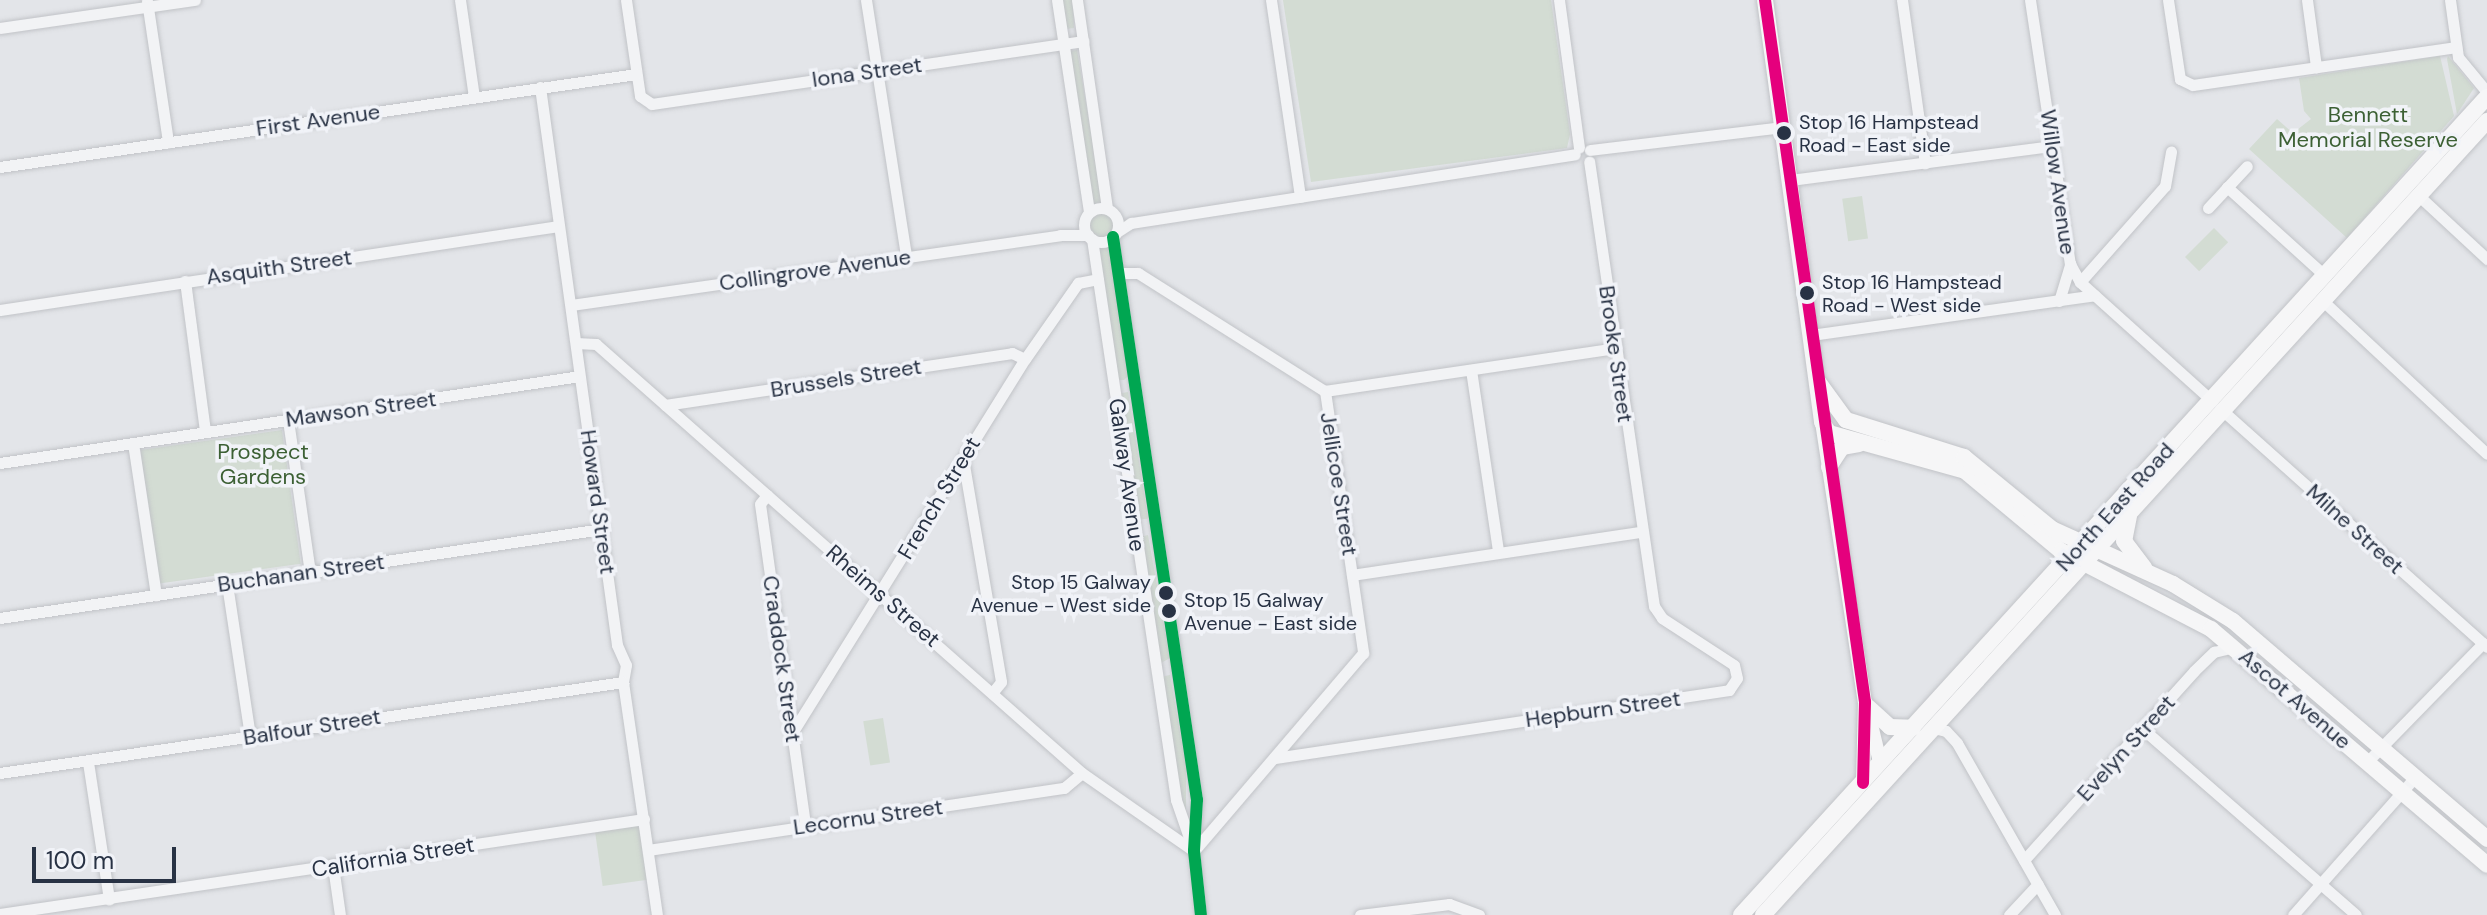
<!DOCTYPE html>
<html>
<head>
<meta charset="utf-8">
<style>
	body { margin:0 }
	#map { position:relative; width:2487px; height:915px; overflow:hidden; background:#e3e5e9; font-family:"DM Sans",sans-serif }
	div>[style] { position:absolute }
	[style*='--x'] { left:calc(var(--x)*1px); top:calc(var(--y)*1px); width:calc(var(--w)*1px); rotate:calc(var(--a)*1deg) }
	.green>* { inset:0; background:#d3dcd3; transform-origin:0 0 }
	.round { border-radius:50% }
	.roads { filter:drop-shadow(0 0 2px #c1c3c7) drop-shadow(0 0 2px #c1c3c7) }
	.minor>* { height:11px; margin:-5.5px; padding:0 5.5px; transform-origin:5.5px; border-radius:5.5px; background:#f2f3f5 }
	.minor>.ring { margin:-5.5px; padding:0; box-sizing:content-box; background:none; border:11px solid #f2f3f5; border-radius:50% }
	.major>* { height:14px; margin:-7px; padding:0 7px; transform-origin:7px; border-radius:7px; background:#f6f6f7 }
	.highway>* { height:16px; margin:-8px; padding:0 8px; transform-origin:8px; border-radius:8px; background:#f6f6f7 }
	.bus-1>* { height:12px; margin:-6px; padding:0 6px; transform-origin:6px; border-radius:6px; background:#e5007d }
	.bus-2>* { height:12px; margin:-6px; padding:0 6px; transform-origin:6px; border-radius:6px; background:#00a651 }
	.dots>* { width:22px; height:22px; translate:-50% -50%; box-sizing:border-box; border:4px solid #f1f3f8; border-radius:50% }
	span { translate:-50% -50%; white-space:nowrap; text-align:center; line-height:1.15; -webkit-text-stroke:7px #f1f3f8; paint-order:stroke }
	.bus-label { font-size:20px; color:#283244 }
	.left { translate:0 -50%; text-align:left }
	.right { translate:-100% -50%; text-align:right }
	.street-label { font-size:22px; color:#283244 }
	.park-label { font-size:22px; color:#3c6034 }
	.scale { position:absolute; left:32px; top:847px; width:144px; height:36px; box-sizing:border-box; border:4px solid #283244; border-top:0; padding-left:10px; font-size:24px; line-height:28px; white-space:nowrap; color:#283244; -webkit-text-stroke:6px #f1f3f8; paint-order:stroke }
</style>
</head>
<body>
<div id="map">
	<div class="green">
		<i style="clip-path:polygon(1059px 0,1073px 0,1074px 28px,1065px 29px)"></i>
		<i style="clip-path:polygon(1283px 0,1551px 0,1570px 134px,1567px 148px,1311px 182px)"></i>
		<i style="clip-path:polygon(1077px 50px,1103px 203px,1091px 205px,1070px 51px)"></i>
		<i style="clip-path:polygon(2440px 56px,2454px 116px,2347px 238px,2249px 149px,2277px 119px,2293px 133px,2311px 119px,2304px 111px,2299px 78px)"></i>
		<i style="clip-path:polygon(2448px 56px,2474px 88px,2457px 114px,2447px 59px)"></i>
		<i style="left:1862px;top:196px;width:43px;height:20px;rotate:82deg"></i>
		<i class="round" style="left:1088px;top:212px;width:26px;height:26px"></i>
		<i style="left:2214px;top:228px;width:20px;height:41px;rotate:45deg"></i>
		<i style="clip-path:polygon(1109px 246px,1128px 376px,1124px 380px,1117px 380px,1096px 248px)"></i>
		<i style="left:1128px;top:392px;width:128px;height:9px;rotate:81deg"></i>
		<i style="left:282px;top:430px;width:135px;height:143px;rotate:82deg"></i>
		<i style="clip-path:polygon(1148px 535px,1170px 658px,1161px 663px,1140px 537px)"></i>
		<i style="clip-path:polygon(1170px 675px,1186px 766px,1186px 815px,1172px 757px,1161px 677px)"></i>
		<i style="left:883px;top:718px;width:45px;height:20px;rotate:81deg"></i>
		<i style="left:641px;top:821px;width:59px;height:47px;rotate:82deg"></i>
	</div>
	<div class="roads">
		<div class="minor">
			<i style="--x:460;--y:0;--w:98;--a:81.8"></i>
			<i style="--x:626;--y:0;--w:97;--a:81.7"></i>
			<i style="--x:640;--y:96;--w:14;--a:34"></i>
			<i style="--x:652;--y:104;--w:436;--a:-8.3"></i>
			<i style="--x:866;--y:0;--w:259;--a:81.1"></i>
			<i style="--x:1057;--y:0;--w:214;--a:81.4"></i>
			<i style="--x:1077;--y:0;--w:211;--a:81.8"></i>
			<i style="--x:1271;--y:0;--w:199;--a:81.6"></i>
			<i style="--x:1559;--y:0;--w:149;--a:82.3"></i>
			<i style="--x:1902;--y:0;--w:165;--a:82"></i>
			<i style="--x:2030;--y:0;--w:267;--a:81.4"></i>
			<i style="--x:2070;--y:264;--w:21;--a:61"></i>
			<i style="--x:2080;--y:282;--w:178;--a:42"></i>
			<i style="--x:2168;--y:0;--w:80;--a:81.4"></i>
			<i style="--x:2180;--y:79;--w:14;--a:25"></i>
			<i style="--x:2193;--y:85;--w:266;--a:-8.2"></i>
			<i style="--x:2307;--y:0;--w:68;--a:82.3"></i>
			<i style="--x:2450;--y:0;--w:58;--a:82"></i>
			<i style="--x:2458;--y:57;--w:45;--a:50.4"></i>
			<i style="--x:147;--y:1;--w:143;--a:81.5"></i>
			<i style="--x:0;--y:28;--w:197;--a:-8.2"></i>
			<i style="--x:540;--y:87;--w:563;--a:82.14"></i>
			<i style="--x:617;--y:645;--w:22;--a:66"></i>
			<i style="--x:626;--y:665;--w:17;--a:100"></i>
			<i style="--x:623;--y:682;--w:235;--a:81.7"></i>
			<i style="--x:1590;--y:150;--w:193;--a:-6.8"></i>
			<i style="--x:0;--y:167;--w:643;--a:-8.32"></i>
			<i style="--x:1790;--y:180;--w:265;--a:-7.4"></i>
			<i style="--x:2227;--y:187;--w:132;--a:42.2"></i>
			<i style="--x:2419;--y:196;--w:93;--a:42.8"></i>
			<i class="ring" style="left:1084px;top:208px;width:23px;height:23px"></i>
			<i style="--x:2208;--y:208;--w:57;--a:-47.1"></i>
			<i style="--x:1117;--y:232;--w:17;--a:-33"></i>
			<i style="--x:1131;--y:223;--w:449;--a:-8.8"></i>
			<i style="--x:1113;--y:237;--w:569;--a:81.51"></i>
			<i style="--x:1197;--y:800;--w:51;--a:93.4"></i>
			<i style="--x:1194;--y:851;--w:64;--a:83.8"></i>
			<i style="--x:1092;--y:239;--w:567;--a:81.48"></i>
			<i style="--x:1176;--y:800;--w:52;--a:70.9"></i>
			<i style="--x:1119;--y:273;--w:19;--a:0"></i>
			<i style="--x:1138;--y:273;--w:221;--a:32.3"></i>
			<i style="--x:1325;--y:391;--w:265;--a:81.7"></i>
			<i style="--x:1363;--y:653;--w:260;--a:130.5"></i>
			<i style="--x:185;--y:281;--w:151;--a:82.4"></i>
			<i style="--x:2080;--y:282;--w:128;--a:-48.5"></i>
			<i style="--x:2165;--y:186;--w:35;--a:-80"></i>
			<i style="--x:2059;--y:301;--w:39;--a:-73"></i>
			<i style="--x:2323;--y:301;--w:224;--a:43"></i>
			<i style="--x:571;--y:305;--w:494;--a:-8.1"></i>
			<i style="--x:1060;--y:235;--w:28;--a:0"></i>
			<i style="--x:0;--y:310;--w:565;--a:-8.55"></i>
			<i style="--x:1811;--y:335;--w:286;--a:-8"></i>
			<i style="--x:576;--y:343;--w:20;--a:3"></i>
			<i style="--x:596;--y:344;--w:648;--a:41.44"></i>
			<i style="--x:1082;--y:773;--w:136;--a:34.9"></i>
			<i style="--x:1471;--y:370;--w:183;--a:81.5"></i>
			<i style="--x:1325;--y:391;--w:293;--a:-8.4"></i>
			<i style="--x:665;--y:405;--w:351;--a:-8.5"></i>
			<i style="--x:1012;--y:353;--w:14;--a:25"></i>
			<i style="--x:2223;--y:411;--w:354;--a:41.8"></i>
			<i style="--x:288;--y:420;--w:154;--a:81.8"></i>
			<i style="--x:133;--y:443;--w:154;--a:81.4"></i>
			<i style="--x:963;--y:459;--w:226;--a:80.3"></i>
			<i style="--x:1001;--y:682;--w:14;--a:129"></i>
			<i style="--x:0;--y:463;--w:586;--a:-8.53"></i>
			<i style="--x:767;--y:495;--w:11;--a:128"></i>
			<i style="--x:760;--y:504;--w:325;--a:82"></i>
			<i style="--x:1352;--y:575;--w:292;--a:-8.5"></i>
			<i style="--x:227;--y:584;--w:154;--a:81.4"></i>
			<i style="--x:0;--y:618;--w:609;--a:-8.41"></i>
			<i style="--x:1933;--y:728;--w:13;--a:13"></i>
			<i style="--x:1946;--y:731;--w:16;--a:47"></i>
			<i style="--x:1957;--y:743;--w:198;--a:60.3"></i>
			<i style="--x:2144;--y:730;--w:281;--a:41.1"></i>
			<i style="--x:792;--y:733;--w:441;--a:-58.1"></i>
			<i style="--x:1025;--y:359;--w:93;--a:-55.1"></i>
			<i style="--x:1078;--y:283;--w:20;--a:-11"></i>
			<i style="--x:1275;--y:758;--w:459;--a:-8.5"></i>
			<i style="--x:1729;--y:690;--w:14;--a:-56"></i>
			<i style="--x:1737;--y:678;--w:13;--a:-103"></i>
			<i style="--x:1734;--y:665;--w:86;--a:-146.9"></i>
			<i style="--x:1662;--y:618;--w:14;--a:-124"></i>
			<i style="--x:1654;--y:606;--w:449;--a:-98.3"></i>
			<i style="--x:88;--y:762;--w:139;--a:81.3"></i>
			<i style="--x:2367;--y:762;--w:166;--a:-45.7"></i>
			<i style="--x:0;--y:773;--w:630;--a:-8.31"></i>
			<i style="--x:648;--y:850;--w:421;--a:-8.5"></i>
			<i style="--x:1064;--y:788;--w:23;--a:-40"></i>
			<i style="--x:2024;--y:860;--w:254;--a:-48"></i>
			<i style="--x:2194;--y:671;--w:28;--a:-44"></i>
			<i style="--x:2214;--y:652;--w:21;--a:-14"></i>
			<i style="--x:333;--y:866;--w:49;--a:81.9"></i>
			<i style="--x:0;--y:914;--w:651;--a:-8.39"></i>
			<i style="--x:1360;--y:915;--w:90;--a:-7"></i>
			<i style="--x:1449;--y:904;--w:32;--a:20"></i>
			<i style="--x:2009;--y:915;--w:42;--a:-46.9"></i>
			<i style="--x:2293;--y:915;--w:186;--a:-48.5"></i>
		</div>
		<div class="major">
			<i style="--x:1822;--y:422;--w:283;--a:81.3"></i>
			<i style="--x:1865;--y:702;--w:81;--a:91.4"></i>
			<i style="--x:1866;--y:704;--w:60;--a:76.4"></i>
		</div>
		<div class="highway">
			<i style="--x:1765;--y:0;--w:426;--a:82.3"></i>
			<i style="--x:1822;--y:422;--w:13;--a:58"></i>
			<i style="--x:1829;--y:433;--w:141;--a:15.6"></i>
			<i style="--x:1965;--y:471;--w:125;--a:39.8"></i>
			<i style="--x:2061;--y:551;--w:169;--a:27.5"></i>
			<i style="--x:2211;--y:629;--w:363;--a:40.5"></i>
			<i style="--x:1819;--y:383;--w:46;--a:53.9"></i>
			<i style="--x:1846;--y:420;--w:124;--a:17.4"></i>
			<i style="--x:1964;--y:457;--w:114;--a:39.3"></i>
			<i style="--x:2052;--y:529;--w:133;--a:24.4"></i>
			<i style="--x:2173;--y:584;--w:70;--a:31.7"></i>
			<i style="--x:2233;--y:621;--w:335;--a:40.6"></i>
			<i style="--x:1829;--y:467;--w:24;--a:-57"></i>
			<i style="--x:1842;--y:447;--w:17;--a:-10"></i>
			<i style="--x:2129;--y:516;--w:25;--a:101"></i>
			<i style="--x:2124;--y:541;--w:34;--a:53"></i>
			<i style="--x:1868;--y:707;--w:30;--a:42"></i>
			<i style="--x:1890;--y:727;--w:23;--a:2"></i>
			<i style="--x:1741;--y:915;--w:1107;--a:-47.64"></i>
			<i style="--x:1763;--y:915;--w:1075;--a:-47.64"></i>
		</div>
	</div>
	<div class="bus-1">
		<i style="--x:1765;--y:0;--w:709;--a:81.89"></i>
		<i style="--x:1865;--y:702;--w:81;--a:91.4"></i>
	</div>
	<div class="bus-2">
		<i style="--x:1113;--y:237;--w:569;--a:81.51"></i>
		<i style="--x:1197;--y:800;--w:51;--a:93.4"></i>
		<i style="--x:1194;--y:851;--w:64;--a:83.8"></i>
	</div>
	<div class="dots">
		<i style="left:1784px;top:133px;background:#283244"></i>
		<i style="left:1807px;top:293px;background:#283244"></i>
		<i style="left:1166px;top:593px;background:#283244"></i>
		<i style="left:1169px;top:611px;background:#283244"></i>
	</div>
	<div class="bus-label">
		<span class="left" style="left:1799px;top:134px">Stop 16 Hampstead<br>Road - East side</span>
		<span class="left" style="left:1822px;top:294px">Stop 16 Hampstead<br>Road - West side</span>
		<span class="right" style="left:1151px;top:594px">Stop 15 Galway<br>Avenue - West side</span>
		<span class="left" style="left:1184px;top:612px">Stop 15 Galway<br>Avenue - East side</span>
	</div>
	<div class="street-label">
		<span style="left:867px;top:72px;rotate:-8deg">Iona Street</span>
		<span style="left:318px;top:120px;rotate:-8deg">First Avenue</span>
		<span style="left:2058px;top:182px;rotate:82deg">Willow Avenue</span>
		<span style="left:279px;top:267px;rotate:-8deg">Asquith Street</span>
		<span style="left:815px;top:270px;rotate:-8deg">Collingrove Avenue</span>
		<span style="left:1616px;top:354px;rotate:82deg">Brooke Street</span>
		<span style="left:846px;top:378px;rotate:-9deg">Brussels Street</span>
		<span style="left:361px;top:409px;rotate:-8deg">Mawson Street</span>
		<span style="left:1127px;top:475px;rotate:82deg">Galway Avenue</span>
		<span style="left:1339px;top:484px;rotate:81deg">Jellicoe Street</span>
		<span style="left:939px;top:498px;rotate:-59deg">French Street</span>
		<span style="left:598px;top:502px;rotate:82deg">Howard Street</span>
		<span style="left:2115px;top:507px;rotate:-48deg">North East Road</span>
		<span style="left:2355px;top:529px;rotate:42deg">Milne Street</span>
		<span style="left:301px;top:573px;rotate:-8deg">Buchanan Street</span>
		<span style="left:883px;top:596px;rotate:41deg">Rheims Street</span>
		<span style="left:782px;top:659px;rotate:82deg">Craddock Street</span>
		<span style="left:2295px;top:699px;rotate:41deg">Ascot Avenue</span>
		<span style="left:1603px;top:709px;rotate:-8deg">Hepburn Street</span>
		<span style="left:312px;top:727px;rotate:-9deg">Balfour Street</span>
		<span style="left:2126px;top:748px;rotate:-48deg">Evelyn Street</span>
		<span style="left:868px;top:817px;rotate:-8deg">Lecornu Street</span>
		<span style="left:393px;top:857px;rotate:-9deg">California Street</span>
	</div>
	<div class="park-label">
		<span style="left:2368px;top:127px">Bennett<br>Memorial Reserve</span>
		<span style="left:263px;top:464px">Prospect<br>Gardens</span>
	</div>
	<div class="scale">100 m</div>
</div>
</body>
</html>
